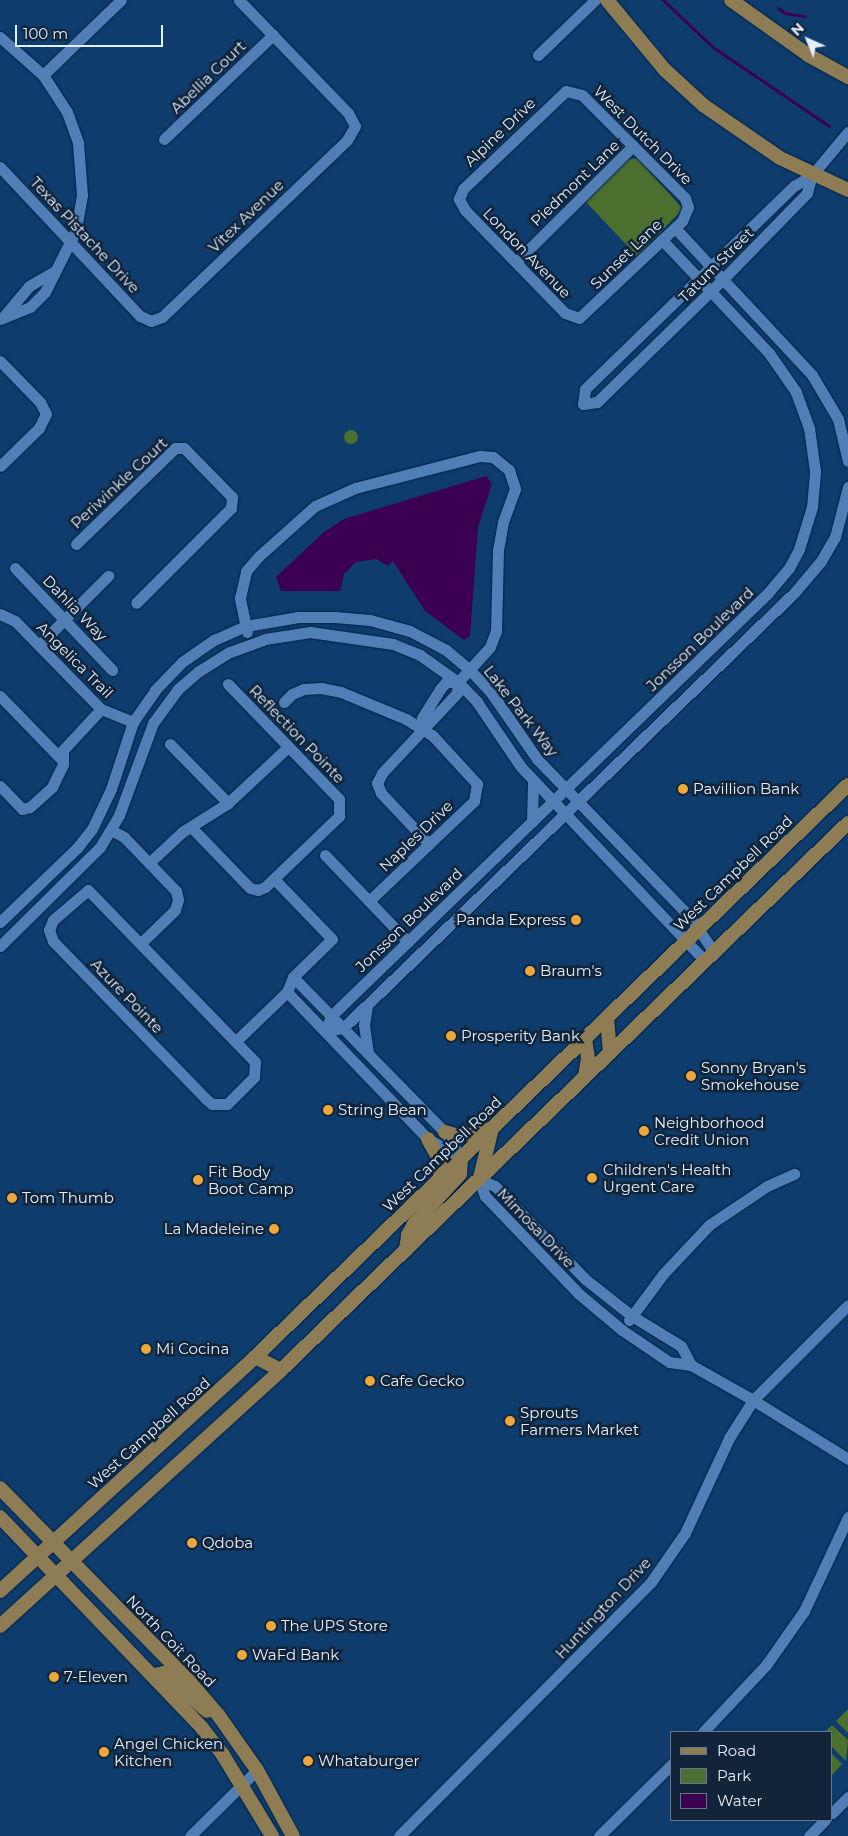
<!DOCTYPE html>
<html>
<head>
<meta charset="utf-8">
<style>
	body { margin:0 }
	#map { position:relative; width:848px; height:1836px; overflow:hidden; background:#0e3d6d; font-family:Montserrat,sans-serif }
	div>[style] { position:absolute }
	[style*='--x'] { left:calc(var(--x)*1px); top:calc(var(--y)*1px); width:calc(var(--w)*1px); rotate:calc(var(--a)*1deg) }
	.green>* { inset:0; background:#4b6f2e }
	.round { border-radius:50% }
	.water>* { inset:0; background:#3b0051 }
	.stream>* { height:3px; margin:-1.5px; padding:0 1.5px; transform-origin:1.5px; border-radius:1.5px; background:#3b0051 }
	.roads { filter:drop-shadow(0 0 1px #012347) drop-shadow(0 0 1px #012347) }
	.minor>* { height:11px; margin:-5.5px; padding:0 5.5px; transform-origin:5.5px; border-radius:5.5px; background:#517fb5 }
	.major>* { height:14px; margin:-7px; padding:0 7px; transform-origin:7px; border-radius:7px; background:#8e7c55 }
	.dots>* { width:14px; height:14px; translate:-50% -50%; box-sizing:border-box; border:2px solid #11243a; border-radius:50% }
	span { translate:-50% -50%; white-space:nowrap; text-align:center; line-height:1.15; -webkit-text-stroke:5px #11243a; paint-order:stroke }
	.street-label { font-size:15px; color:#e4eefa }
	.poi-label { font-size:15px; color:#e4eefa }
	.left { translate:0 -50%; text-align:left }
	.right { translate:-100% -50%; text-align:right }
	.legend { position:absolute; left:670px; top:1731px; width:162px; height:90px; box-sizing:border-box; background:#11243a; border:1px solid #657587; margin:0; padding:6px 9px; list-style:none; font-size:15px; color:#e4eefa }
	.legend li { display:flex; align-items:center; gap:10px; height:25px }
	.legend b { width:25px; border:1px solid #657587 }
	.north { position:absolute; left:783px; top:15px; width:50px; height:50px; -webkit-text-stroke:4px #11243a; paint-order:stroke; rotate:316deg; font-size:14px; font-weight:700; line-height:20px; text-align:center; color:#e4eefa }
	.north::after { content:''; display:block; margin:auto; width:18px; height:22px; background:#e4eefa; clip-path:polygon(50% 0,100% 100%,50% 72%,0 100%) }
	.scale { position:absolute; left:15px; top:25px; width:148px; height:22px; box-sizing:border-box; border:2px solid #e4eefa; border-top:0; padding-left:6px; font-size:15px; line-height:18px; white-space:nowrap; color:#e4eefa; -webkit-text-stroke:4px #11243a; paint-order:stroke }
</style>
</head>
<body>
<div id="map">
	<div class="green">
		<i style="clip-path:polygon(637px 158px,683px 209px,637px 256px,586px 202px,628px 160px)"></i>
		<i class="round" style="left:344px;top:430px;width:14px;height:14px"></i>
		<i style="clip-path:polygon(848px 1709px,848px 1733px,836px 1721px)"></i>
		<i style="clip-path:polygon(832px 1725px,848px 1740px,846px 1761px,832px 1747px,832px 1732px,825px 1732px)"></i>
		<i style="clip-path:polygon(832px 1754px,842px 1764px,832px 1775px)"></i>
	</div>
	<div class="water">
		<i style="clip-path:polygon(486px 476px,492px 484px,478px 527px,470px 636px,464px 640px,425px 611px,393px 561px,388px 566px,376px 559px,356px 562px,344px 574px,340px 591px,281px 591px,276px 577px,324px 532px,344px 519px)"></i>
	</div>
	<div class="stream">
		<i style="--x:663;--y:0;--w:70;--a:43.3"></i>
		<i style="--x:714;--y:48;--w:139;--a:34.1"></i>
		<i style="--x:778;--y:8;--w:9;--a:36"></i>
		<i style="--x:785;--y:13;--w:20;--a:9"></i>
	</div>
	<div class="roads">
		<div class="minor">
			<i style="--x:0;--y:37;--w:57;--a:41.5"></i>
			<i style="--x:43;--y:75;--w:44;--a:57"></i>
			<i style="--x:67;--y:112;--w:33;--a:70"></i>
			<i style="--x:78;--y:143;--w:52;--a:85.6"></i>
			<i style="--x:82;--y:195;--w:36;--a:100"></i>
			<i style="--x:76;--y:230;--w:69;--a:116.6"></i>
			<i style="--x:45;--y:292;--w:21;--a:135"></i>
			<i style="--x:30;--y:307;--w:32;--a:158"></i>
			<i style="--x:538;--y:55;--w:79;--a:-44"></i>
			<i style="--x:43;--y:75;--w:108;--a:-43.9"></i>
			<i style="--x:566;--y:91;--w:16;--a:14"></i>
			<i style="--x:582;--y:95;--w:146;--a:45"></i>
			<i style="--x:685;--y:198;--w:9;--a:72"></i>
			<i style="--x:688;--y:207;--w:15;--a:113"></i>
			<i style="--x:682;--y:221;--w:141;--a:136.7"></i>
			<i style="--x:579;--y:318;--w:15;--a:-160"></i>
			<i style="--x:565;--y:313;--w:144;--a:-134.2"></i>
			<i style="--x:465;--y:210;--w:13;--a:-119"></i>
			<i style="--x:459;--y:199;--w:11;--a:-68"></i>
			<i style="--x:463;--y:189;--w:142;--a:-43.6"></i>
			<i style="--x:164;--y:139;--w:151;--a:-43.7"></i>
			<i style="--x:0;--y:167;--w:204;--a:46.8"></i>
			<i style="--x:140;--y:316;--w:12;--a:24"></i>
			<i style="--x:151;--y:321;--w:12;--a:-20"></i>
			<i style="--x:162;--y:317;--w:256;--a:-43.7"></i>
			<i style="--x:347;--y:140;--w:16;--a:-60"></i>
			<i style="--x:355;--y:126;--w:15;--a:-118"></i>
			<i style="--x:348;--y:113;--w:157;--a:-134"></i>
			<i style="--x:812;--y:175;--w:19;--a:106"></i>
			<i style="--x:807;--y:193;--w:122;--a:134.3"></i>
			<i style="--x:722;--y:280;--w:175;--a:135.7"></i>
			<i style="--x:597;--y:402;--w:14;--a:172"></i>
			<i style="--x:583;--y:404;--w:15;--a:-82"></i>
			<i style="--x:585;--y:389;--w:291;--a:-44.2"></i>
			<i style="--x:794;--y:186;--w:21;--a:-31"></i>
			<i style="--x:812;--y:175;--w:56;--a:-50.1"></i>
			<i style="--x:675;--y:228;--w:201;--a:47"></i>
			<i style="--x:812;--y:375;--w:51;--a:59.4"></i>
			<i style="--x:838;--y:419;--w:43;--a:76.6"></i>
			<i style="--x:516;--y:262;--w:165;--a:-44.8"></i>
			<i style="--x:4;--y:316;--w:39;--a:-50"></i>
			<i style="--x:29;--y:286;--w:28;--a:-30"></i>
			<i style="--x:0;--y:361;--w:57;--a:45.7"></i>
			<i style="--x:40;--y:402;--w:13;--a:63"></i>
			<i style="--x:46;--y:414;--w:16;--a:117"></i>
			<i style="--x:39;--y:428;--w:54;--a:135.7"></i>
			<i style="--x:76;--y:544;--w:138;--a:-44.1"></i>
			<i style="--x:175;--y:448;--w:9;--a:0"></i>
			<i style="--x:184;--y:448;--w:69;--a:45.6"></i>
			<i style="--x:232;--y:497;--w:11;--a:95"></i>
			<i style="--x:231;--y:508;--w:134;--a:135"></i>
			<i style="--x:15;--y:568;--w:141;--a:46.4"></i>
			<i style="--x:0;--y:614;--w:17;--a:25"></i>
			<i style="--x:15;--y:621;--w:123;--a:45.7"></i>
			<i style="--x:101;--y:709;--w:35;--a:22"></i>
			<i style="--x:247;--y:632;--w:35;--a:-102"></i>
			<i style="--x:240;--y:598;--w:28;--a:-77"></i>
			<i style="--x:246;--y:571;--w:20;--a:-49"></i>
			<i style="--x:259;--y:556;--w:75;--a:-41.8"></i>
			<i style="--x:315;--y:506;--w:44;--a:-24.2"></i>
			<i style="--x:355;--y:488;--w:129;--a:-14.4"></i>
			<i style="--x:480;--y:456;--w:13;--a:4"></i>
			<i style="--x:493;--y:457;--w:21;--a:39"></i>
			<i style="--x:509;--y:470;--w:20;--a:72"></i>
			<i style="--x:515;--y:489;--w:35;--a:110"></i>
			<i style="--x:503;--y:522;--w:28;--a:100"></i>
			<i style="--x:498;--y:550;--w:81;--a:91.4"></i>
			<i style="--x:496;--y:631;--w:17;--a:111"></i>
			<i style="--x:490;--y:647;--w:47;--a:132.4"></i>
			<i style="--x:39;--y:645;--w:98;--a:-45"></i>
			<i style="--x:0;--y:696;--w:89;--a:45.9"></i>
			<i style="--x:284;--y:702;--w:11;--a:-45"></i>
			<i style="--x:292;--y:694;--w:13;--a:-23"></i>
			<i style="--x:304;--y:689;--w:17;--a:-3"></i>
			<i style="--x:321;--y:688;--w:20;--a:11"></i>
			<i style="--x:341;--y:692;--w:70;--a:22.6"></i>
			<i style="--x:406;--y:719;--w:31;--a:32"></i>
			<i style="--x:432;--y:735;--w:67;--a:47.4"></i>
			<i style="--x:477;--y:784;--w:17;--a:100"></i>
			<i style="--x:474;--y:801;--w:145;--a:136.4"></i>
			<i style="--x:424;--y:728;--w:10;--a:-101"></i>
			<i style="--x:422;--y:718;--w:34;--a:-58"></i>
			<i style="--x:440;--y:689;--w:9;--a:-49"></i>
			<i style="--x:446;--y:682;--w:12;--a:0"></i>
			<i style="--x:170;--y:744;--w:83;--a:45.5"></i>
			<i style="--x:0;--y:786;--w:32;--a:46"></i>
			<i style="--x:22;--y:809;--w:8;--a:-14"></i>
			<i style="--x:30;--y:807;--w:30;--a:-42"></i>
			<i style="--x:52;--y:787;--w:25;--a:-64"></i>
			<i style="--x:63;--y:764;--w:14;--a:-90"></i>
			<i style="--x:63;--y:750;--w:56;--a:-47.2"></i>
			<i style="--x:532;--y:822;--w:42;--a:-88.6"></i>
			<i style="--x:192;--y:828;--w:83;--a:46"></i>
			<i style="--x:250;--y:888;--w:8;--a:14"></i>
			<i style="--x:258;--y:890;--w:8;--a:-23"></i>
			<i style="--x:265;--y:887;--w:103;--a:-43.8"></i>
			<i style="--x:339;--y:816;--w:17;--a:-90"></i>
			<i style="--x:339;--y:799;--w:160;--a:-134"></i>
			<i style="--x:111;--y:830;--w:15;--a:28"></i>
			<i style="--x:124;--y:837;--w:75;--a:46.1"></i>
			<i style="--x:176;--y:891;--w:9;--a:77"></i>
			<i style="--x:178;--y:900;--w:10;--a:107"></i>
			<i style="--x:175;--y:910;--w:47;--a:135.9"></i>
			<i style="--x:429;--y:844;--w:70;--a:-133.3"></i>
			<i style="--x:381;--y:793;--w:11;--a:-112"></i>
			<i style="--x:377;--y:783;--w:11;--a:-63"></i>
			<i style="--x:382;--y:773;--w:110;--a:-46.8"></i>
			<i style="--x:457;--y:693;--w:11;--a:-85"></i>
			<i style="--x:325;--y:855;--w:120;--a:46.3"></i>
			<i style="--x:149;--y:863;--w:45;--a:-43.2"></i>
			<i style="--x:182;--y:832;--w:54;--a:-32.2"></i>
			<i style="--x:228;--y:803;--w:82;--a:-43"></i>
			<i style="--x:88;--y:890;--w:240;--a:45.8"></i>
			<i style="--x:255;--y:1062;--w:15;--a:94"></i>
			<i style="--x:254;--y:1077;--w:38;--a:135"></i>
			<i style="--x:227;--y:1104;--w:15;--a:180"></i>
			<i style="--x:212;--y:1104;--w:8;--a:-140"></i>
			<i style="--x:206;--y:1099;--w:220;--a:-134.1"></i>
			<i style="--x:53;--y:941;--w:12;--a:-110"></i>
			<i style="--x:49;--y:930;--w:11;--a:-68"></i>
			<i style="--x:53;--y:920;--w:46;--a:-40.6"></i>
			<i style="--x:0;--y:922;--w:107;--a:-43.9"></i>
			<i style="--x:77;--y:848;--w:24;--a:-52"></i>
			<i style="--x:92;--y:829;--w:44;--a:-64.6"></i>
			<i style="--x:111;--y:789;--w:71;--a:-71.8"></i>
			<i style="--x:133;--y:722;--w:39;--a:-55"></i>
			<i style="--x:155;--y:690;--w:39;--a:-46"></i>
			<i style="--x:182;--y:662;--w:39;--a:-35"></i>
			<i style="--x:214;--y:640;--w:35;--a:-24"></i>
			<i style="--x:246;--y:626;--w:53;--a:-9.8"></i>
			<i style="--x:298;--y:617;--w:37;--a:0"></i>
			<i style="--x:335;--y:617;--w:35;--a:5"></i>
			<i style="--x:370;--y:620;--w:41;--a:15.4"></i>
			<i style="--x:410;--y:631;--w:41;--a:27.8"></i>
			<i style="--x:446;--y:650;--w:30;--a:40"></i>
			<i style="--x:469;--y:669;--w:34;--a:47"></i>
			<i style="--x:492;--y:694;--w:79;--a:55.3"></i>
			<i style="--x:537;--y:759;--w:220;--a:45.9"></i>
			<i style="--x:690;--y:917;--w:42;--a:55.6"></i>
			<i style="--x:0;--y:946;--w:141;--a:-44.7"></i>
			<i style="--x:100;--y:847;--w:37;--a:-59"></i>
			<i style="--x:119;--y:815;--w:98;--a:-69.7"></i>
			<i style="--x:153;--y:723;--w:42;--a:-53.7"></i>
			<i style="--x:178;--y:689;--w:28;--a:-41"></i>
			<i style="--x:199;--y:671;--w:36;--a:-32"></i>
			<i style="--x:230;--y:652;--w:37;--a:-20"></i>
			<i style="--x:265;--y:639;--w:46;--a:-8.8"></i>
			<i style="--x:310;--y:632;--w:84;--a:8.2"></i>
			<i style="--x:393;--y:644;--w:29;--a:22"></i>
			<i style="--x:420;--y:655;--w:47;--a:35.4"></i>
			<i style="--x:458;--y:682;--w:28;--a:46"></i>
			<i style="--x:477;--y:702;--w:78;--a:55.9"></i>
			<i style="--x:521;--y:767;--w:267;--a:46.5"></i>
			<i style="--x:293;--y:977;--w:217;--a:45.6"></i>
			<i style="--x:445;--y:1132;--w:31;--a:58"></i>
			<i style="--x:287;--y:992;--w:204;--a:46.2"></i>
			<i style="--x:428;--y:1139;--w:37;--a:29"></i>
			<i style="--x:367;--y:1006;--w:19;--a:99"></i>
			<i style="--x:364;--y:1025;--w:28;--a:82"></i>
			<i style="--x:325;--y:1031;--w:16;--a:-68"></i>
			<i style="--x:331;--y:1016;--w:607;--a:-44.07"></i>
			<i style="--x:767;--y:594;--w:34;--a:-50"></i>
			<i style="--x:789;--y:568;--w:21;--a:-62"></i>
			<i style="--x:799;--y:549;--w:44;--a:-72.8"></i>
			<i style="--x:812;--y:507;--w:36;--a:-85"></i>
			<i style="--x:815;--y:471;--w:43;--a:-97.9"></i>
			<i style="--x:809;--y:428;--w:38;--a:-110"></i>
			<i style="--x:796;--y:392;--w:47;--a:-124.7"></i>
			<i style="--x:769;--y:353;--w:156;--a:-133.4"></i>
			<i style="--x:325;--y:1031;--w:18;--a:-9"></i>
			<i style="--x:343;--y:1028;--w:627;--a:-43.97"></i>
			<i style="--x:794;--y:593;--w:42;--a:-49.8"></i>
			<i style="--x:821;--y:561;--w:28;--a:-60"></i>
			<i style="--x:835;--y:537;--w:52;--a:-75.4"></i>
			<i style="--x:236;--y:1041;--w:71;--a:-43.9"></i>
			<i style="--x:287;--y:992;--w:16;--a:-68"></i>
			<i style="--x:293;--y:977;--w:54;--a:-44.3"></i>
			<i style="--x:332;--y:939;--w:83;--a:-134"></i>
			<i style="--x:479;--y:1179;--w:18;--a:71"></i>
			<i style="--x:485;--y:1196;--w:136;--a:46.2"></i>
			<i style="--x:579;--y:1294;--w:56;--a:39.9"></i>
			<i style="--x:622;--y:1330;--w:57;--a:34.2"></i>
			<i style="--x:669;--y:1362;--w:22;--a:8"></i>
			<i style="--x:691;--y:1365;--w:71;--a:29.4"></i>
			<i style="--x:753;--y:1400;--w:112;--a:31.8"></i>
			<i style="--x:479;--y:1179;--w:17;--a:24"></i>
			<i style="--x:495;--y:1186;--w:129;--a:45.9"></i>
			<i style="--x:585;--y:1279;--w:60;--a:38.2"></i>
			<i style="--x:632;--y:1316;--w:57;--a:31.5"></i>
			<i style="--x:681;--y:1346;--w:21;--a:62"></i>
			<i style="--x:629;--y:1320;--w:57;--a:-53.5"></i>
			<i style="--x:663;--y:1274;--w:67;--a:-46.8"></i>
			<i style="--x:709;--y:1225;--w:70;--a:-33.9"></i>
			<i style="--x:767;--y:1186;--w:30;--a:-24"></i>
			<i style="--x:703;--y:1732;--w:92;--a:-46.8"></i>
			<i style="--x:766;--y:1665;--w:66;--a:-54.9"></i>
			<i style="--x:804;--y:1611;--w:104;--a:-64.9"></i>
			<i style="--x:832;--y:1813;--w:23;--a:-45"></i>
			<i style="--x:190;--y:1836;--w:94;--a:-44.6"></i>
			<i style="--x:399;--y:1836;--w:358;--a:-45.2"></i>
			<i style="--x:651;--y:1582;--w:60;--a:-55.2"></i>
			<i style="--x:685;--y:1533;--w:105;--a:-65.1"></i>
			<i style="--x:729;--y:1438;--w:45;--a:-57.7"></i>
			<i style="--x:753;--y:1400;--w:134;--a:-45"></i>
			<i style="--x:599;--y:1836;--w:103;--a:-44.6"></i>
			<i style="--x:809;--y:1836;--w:23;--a:-45"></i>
		</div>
		<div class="major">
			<i style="--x:607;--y:0;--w:91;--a:50.4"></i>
			<i style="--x:665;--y:70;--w:52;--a:42.6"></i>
			<i style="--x:703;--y:105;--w:93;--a:34.5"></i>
			<i style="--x:780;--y:158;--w:75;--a:25.2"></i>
			<i style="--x:731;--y:0;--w:95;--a:35.5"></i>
			<i style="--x:808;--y:55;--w:46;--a:28.8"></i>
			<i style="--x:607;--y:1018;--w:35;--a:85"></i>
			<i style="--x:585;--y:1039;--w:19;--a:81"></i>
			<i style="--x:588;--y:1058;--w:19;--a:99"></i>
			<i style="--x:445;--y:1132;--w:15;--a:16"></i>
			<i style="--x:459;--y:1136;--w:31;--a:-13"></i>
			<i style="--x:428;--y:1139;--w:26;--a:61"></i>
			<i style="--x:441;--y:1162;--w:17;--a:93"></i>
			<i style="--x:480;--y:1178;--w:51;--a:-76.5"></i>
			<i style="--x:406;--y:1250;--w:15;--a:-82"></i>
			<i style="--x:408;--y:1235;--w:13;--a:-61"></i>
			<i style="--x:414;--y:1224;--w:68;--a:-47.4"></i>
			<i style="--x:460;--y:1174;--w:16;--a:-86"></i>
			<i style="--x:255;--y:1357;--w:29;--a:27"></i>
			<i style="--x:0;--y:1488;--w:270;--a:45.6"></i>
			<i style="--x:189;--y:1681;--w:46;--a:49.4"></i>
			<i style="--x:219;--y:1716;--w:66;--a:54.9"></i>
			<i style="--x:257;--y:1770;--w:75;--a:61.4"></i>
			<i style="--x:0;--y:1517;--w:292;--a:46.2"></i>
			<i style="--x:202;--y:1728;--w:34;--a:52"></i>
			<i style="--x:223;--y:1755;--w:95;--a:58.8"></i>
			<i style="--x:0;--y:1591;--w:346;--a:-42.5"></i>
			<i style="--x:255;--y:1357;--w:824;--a:-43.97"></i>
			<i style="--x:0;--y:1626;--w:380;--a:-42.3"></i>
			<i style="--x:281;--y:1370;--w:788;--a:-43.97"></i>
			<i style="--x:154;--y:1675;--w:10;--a:-11"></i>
			<i style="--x:164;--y:1673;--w:57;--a:41.5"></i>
		</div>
	</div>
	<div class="dots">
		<i style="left:683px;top:789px;background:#eea73d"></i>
		<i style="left:576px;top:920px;background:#eea73d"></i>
		<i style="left:530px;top:971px;background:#eea73d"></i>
		<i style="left:451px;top:1036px;background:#eea73d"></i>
		<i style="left:691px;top:1076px;background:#eea73d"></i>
		<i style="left:328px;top:1110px;background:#eea73d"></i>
		<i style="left:644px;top:1131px;background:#eea73d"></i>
		<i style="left:592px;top:1178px;background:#eea73d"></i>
		<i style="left:198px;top:1180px;background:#eea73d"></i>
		<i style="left:12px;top:1198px;background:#eea73d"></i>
		<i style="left:274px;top:1229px;background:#eea73d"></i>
		<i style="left:146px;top:1349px;background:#eea73d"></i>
		<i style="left:370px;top:1381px;background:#eea73d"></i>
		<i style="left:510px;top:1421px;background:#eea73d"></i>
		<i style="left:192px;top:1543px;background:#eea73d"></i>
		<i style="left:271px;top:1626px;background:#eea73d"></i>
		<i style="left:242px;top:1655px;background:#eea73d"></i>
		<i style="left:54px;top:1677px;background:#eea73d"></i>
		<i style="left:104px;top:1752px;background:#eea73d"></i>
		<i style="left:308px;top:1761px;background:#eea73d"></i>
	</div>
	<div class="street-label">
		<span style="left:208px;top:77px;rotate:-44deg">Abellia Court</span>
		<span style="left:500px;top:132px;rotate:-44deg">Alpine Drive</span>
		<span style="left:643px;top:135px;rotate:45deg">West Dutch Drive</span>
		<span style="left:575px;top:183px;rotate:-44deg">Piedmont Lane</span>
		<span style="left:246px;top:216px;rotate:-44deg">Vitex Avenue</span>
		<span style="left:85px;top:235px;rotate:47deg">Texas Pistache Drive</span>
		<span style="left:527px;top:253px;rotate:46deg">London Avenue</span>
		<span style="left:626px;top:254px;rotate:-44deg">Sunset Lane</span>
		<span style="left:716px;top:265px;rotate:-45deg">Tatum Street</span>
		<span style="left:119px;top:483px;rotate:-43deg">Periwinkle Court</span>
		<span style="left:75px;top:608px;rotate:46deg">Dahlia Way</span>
		<span style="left:700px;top:639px;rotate:-44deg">Jonsson Boulevard</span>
		<span style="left:75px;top:660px;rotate:45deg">Angelica Trail</span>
		<span style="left:521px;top:711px;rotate:52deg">Lake Park Way</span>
		<span style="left:297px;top:734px;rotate:46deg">Reflection Pointe</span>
		<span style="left:416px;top:836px;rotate:-44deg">Naples Drive</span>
		<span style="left:733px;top:873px;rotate:-44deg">West Campbell Road</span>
		<span style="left:409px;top:920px;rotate:-44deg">Jonsson Boulevard</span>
		<span style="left:127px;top:996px;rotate:46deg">Azure Pointe</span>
		<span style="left:442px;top:1154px;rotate:-44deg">West Campbell Road</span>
		<span style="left:536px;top:1228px;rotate:46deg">Mimosa Drive</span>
		<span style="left:149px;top:1433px;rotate:-42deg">West Campbell Road</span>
		<span style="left:603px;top:1608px;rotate:-47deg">Huntington Drive</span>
		<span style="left:171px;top:1641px;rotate:46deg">North Coit Road</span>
	</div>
	<div class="poi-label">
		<span class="left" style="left:693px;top:789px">Pavillion Bank</span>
		<span class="right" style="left:566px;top:920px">Panda Express</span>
		<span class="left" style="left:540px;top:971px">Braum's</span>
		<span class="left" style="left:461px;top:1036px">Prosperity Bank</span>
		<span class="left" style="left:701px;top:1076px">Sonny Bryan's<br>Smokehouse</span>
		<span class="left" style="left:338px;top:1110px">String Bean</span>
		<span class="left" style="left:654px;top:1131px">Neighborhood<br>Credit Union</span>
		<span class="left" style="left:603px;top:1178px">Children's Health<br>Urgent Care</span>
		<span class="left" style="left:208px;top:1180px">Fit Body<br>Boot Camp</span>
		<span class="left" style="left:22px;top:1198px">Tom Thumb</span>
		<span class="right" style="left:264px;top:1229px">La Madeleine</span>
		<span class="left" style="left:156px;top:1349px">Mi Cocina</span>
		<span class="left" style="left:380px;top:1381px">Cafe Gecko</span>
		<span class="left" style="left:520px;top:1421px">Sprouts<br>Farmers Market</span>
		<span class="left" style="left:202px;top:1543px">Qdoba</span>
		<span class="left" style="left:281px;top:1626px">The UPS Store</span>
		<span class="left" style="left:252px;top:1655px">WaFd Bank</span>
		<span class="left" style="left:64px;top:1677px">7-Eleven</span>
		<span class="left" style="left:114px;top:1752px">Angel Chicken<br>Kitchen</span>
		<span class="left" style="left:318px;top:1761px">Whataburger</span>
	</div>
	<ul class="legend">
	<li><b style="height:6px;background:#8e7c55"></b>Road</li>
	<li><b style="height:14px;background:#4b6f2e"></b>Park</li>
	<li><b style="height:14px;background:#3b0051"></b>Water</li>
	</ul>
	<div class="north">N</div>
	<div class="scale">100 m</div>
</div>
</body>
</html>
